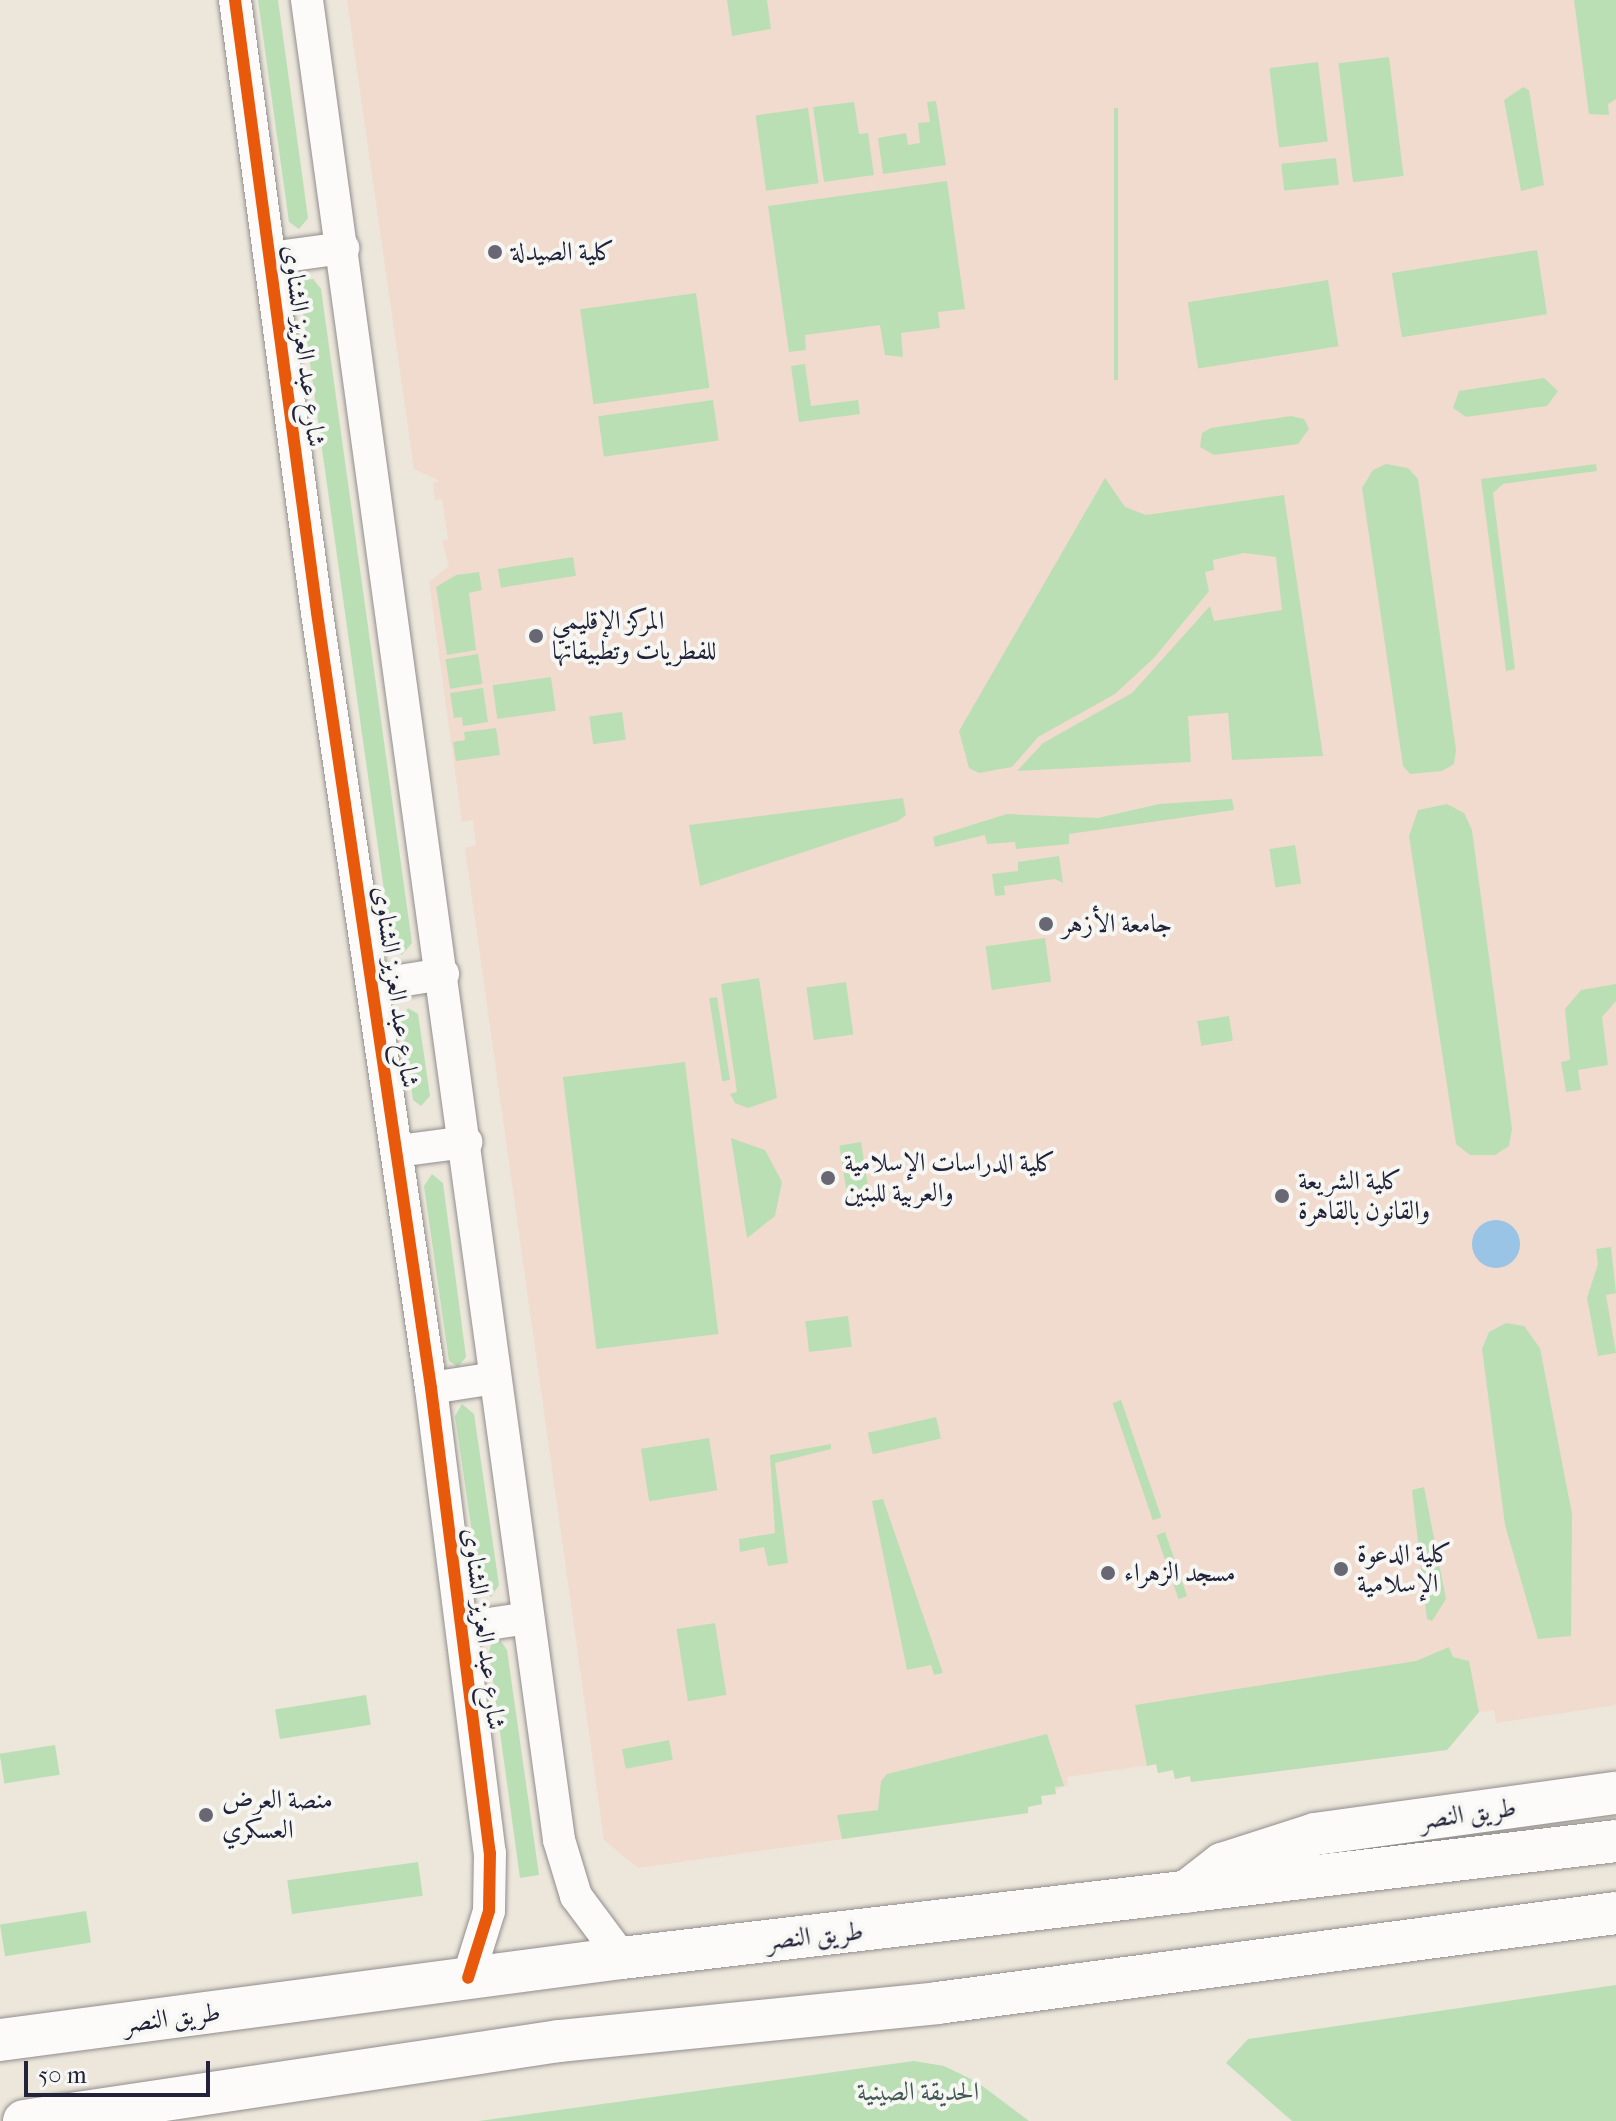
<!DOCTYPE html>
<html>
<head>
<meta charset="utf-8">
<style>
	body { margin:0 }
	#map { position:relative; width:1616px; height:2121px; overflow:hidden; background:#ece6db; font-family:"IM FELL French Canon",Amiri,serif }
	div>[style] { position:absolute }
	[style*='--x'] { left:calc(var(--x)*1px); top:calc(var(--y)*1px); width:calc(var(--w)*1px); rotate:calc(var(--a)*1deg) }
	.built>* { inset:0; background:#f1dbce }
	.green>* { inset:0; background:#bbdfb4; transform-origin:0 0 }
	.water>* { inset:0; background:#99c4e5 }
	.round { border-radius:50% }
	.roads { filter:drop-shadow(0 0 2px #918e8c) drop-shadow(0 0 2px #918e8c) }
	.tertiary>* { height:32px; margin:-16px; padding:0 16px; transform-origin:16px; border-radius:16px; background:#fcfbfa }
	.trunk>* { height:42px; margin:-21px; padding:0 21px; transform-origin:21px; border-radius:21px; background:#fcfbfa }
	.cycleway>* { height:12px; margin:-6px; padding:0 6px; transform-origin:6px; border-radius:6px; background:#e8590c }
	.dots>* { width:22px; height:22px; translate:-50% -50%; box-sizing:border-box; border:4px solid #f6f6f2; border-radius:50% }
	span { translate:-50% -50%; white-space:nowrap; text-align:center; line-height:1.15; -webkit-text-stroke:8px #f6f6f2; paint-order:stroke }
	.poi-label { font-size:26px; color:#22223b }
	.left { translate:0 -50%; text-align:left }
	.street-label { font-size:26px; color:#22223b }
	.park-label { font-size:26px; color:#445956 }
	.scale { position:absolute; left:24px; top:2061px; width:186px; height:36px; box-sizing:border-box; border:4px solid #22223b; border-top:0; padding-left:10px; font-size:24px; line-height:28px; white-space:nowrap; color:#22223b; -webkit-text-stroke:6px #f6f6f2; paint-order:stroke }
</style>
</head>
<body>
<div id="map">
	<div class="built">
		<i style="clip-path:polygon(347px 0,1616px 0,1616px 1705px,1496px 1723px,1494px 1710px,1479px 1712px,1447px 1750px,1191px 1782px,1190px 1776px,1175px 1779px,1173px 1770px,1158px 1773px,1156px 1764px,1067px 1777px,1068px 1785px,1041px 1796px,1042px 1804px,1028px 1807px,1028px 1813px,638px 1868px,604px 1840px,465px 848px,476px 845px,473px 820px,462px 822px,429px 582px,449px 566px,442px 541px,448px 539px,442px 499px,435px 500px,433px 483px,440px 481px,414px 469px)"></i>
	</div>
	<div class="green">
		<i style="clip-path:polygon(258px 0,278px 0,308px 218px,299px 229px,289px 222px)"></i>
		<i style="clip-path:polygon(727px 0,767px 0,771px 29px,732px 36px)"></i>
		<i style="clip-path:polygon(1574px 0,1616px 0,1616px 99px,1608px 104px,1609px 115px,1589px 114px)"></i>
		<i style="left:1389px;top:57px;width:120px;height:51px;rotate:83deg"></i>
		<i style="left:1318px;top:62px;width:80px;height:49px;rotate:83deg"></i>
		<i style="clip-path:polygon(1523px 87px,1529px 90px,1544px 185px,1521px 191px,1504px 100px)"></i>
		<i style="clip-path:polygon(936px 101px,946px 165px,883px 174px,878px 138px,906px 133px,908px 145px,920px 143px,918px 123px,930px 122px,927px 102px)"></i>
		<i style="clip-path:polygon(854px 102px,859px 134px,868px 133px,874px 175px,824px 182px,813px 107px)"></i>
		<i style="left:808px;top:108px;width:76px;height:53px;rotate:82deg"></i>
		<i style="left:1114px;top:108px;width:4px;height:272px"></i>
		<i style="left:1336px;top:158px;width:27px;height:55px;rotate:84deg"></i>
		<i style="clip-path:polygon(947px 181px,965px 309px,938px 312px,940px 328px,901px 333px,903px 357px,885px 355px,880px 325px,805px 335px,806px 350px,789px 352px,768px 206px)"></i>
		<i style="left:1537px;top:250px;width:65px;height:147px;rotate:81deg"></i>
		<i style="clip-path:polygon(313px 279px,321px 289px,412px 943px,402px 955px,392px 947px,300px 292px,304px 280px)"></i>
		<i style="left:1328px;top:280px;width:67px;height:142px;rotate:81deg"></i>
		<i style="left:696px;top:293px;width:96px;height:117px;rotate:82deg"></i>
		<i style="clip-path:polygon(805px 364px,811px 406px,858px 400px,860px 414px,799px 422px,791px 366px)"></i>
		<i style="clip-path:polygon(1544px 378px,1558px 391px,1547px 406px,1466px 417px,1453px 408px,1459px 391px)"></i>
		<i style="left:713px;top:400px;width:41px;height:116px;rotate:82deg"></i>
		<i style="clip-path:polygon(1291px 416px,1304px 419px,1309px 429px,1298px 444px,1214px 455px,1200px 447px,1202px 433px,1211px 428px)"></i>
		<i style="clip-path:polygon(1386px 464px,1408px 468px,1418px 479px,1456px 750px,1454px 764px,1442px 771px,1410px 774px,1403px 766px,1362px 488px,1373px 470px)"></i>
		<i style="clip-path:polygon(1596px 464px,1597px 471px,1503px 484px,1493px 493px,1515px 669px,1506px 671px,1481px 479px)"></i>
		<i style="clip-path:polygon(1105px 478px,1125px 507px,1146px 515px,1284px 495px,1323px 756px,1232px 760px,1228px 713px,1188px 716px,1191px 762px,1017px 771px,1043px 743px,1132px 693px,1210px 606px,1214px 621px,1282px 610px,1276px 557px,1244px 553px,1213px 560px,1214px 570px,1205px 572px,1209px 591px,1154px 658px,1115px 694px,1038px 737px,1012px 767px,979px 773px,969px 768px,959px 731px)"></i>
		<i style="left:573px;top:557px;width:19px;height:76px;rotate:81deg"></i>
		<i style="clip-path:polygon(479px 572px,482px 590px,469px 593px,476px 650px,447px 655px,436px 587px,456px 575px)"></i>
		<i style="left:478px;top:654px;width:30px;height:33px;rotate:81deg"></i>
		<i style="left:551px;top:677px;width:34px;height:59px;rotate:82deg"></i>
		<i style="clip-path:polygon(483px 688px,488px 722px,463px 726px,462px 717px,454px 718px,450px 693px)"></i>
		<i style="left:622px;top:712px;width:28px;height:33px;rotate:82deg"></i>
		<i style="clip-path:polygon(496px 728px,500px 755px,456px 761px,453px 742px,465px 740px,464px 732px)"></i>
		<i style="clip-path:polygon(903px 798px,906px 815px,898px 821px,700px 886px,689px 825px)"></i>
		<i style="clip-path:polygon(1232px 799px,1234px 810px,1069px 834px,1069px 844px,1016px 849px,1015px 842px,987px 844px,985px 835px,935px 847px,933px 837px,1007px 814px,1098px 818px,1159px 804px)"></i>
		<i style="clip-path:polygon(1447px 804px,1464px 813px,1472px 830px,1512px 1129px,1509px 1146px,1495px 1155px,1470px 1155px,1456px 1144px,1409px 836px,1418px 810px)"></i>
		<i style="left:1295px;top:845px;width:39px;height:26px;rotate:81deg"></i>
		<i style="clip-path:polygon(1059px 856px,1063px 883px,1055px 879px,1004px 886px,1005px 895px,995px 896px,992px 874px,1018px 871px,1018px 862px)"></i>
		<i style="left:1045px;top:938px;width:44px;height:60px;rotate:82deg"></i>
		<i style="clip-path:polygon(759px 978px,777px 1098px,748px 1108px,735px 1103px,730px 1094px,737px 1092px,721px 984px)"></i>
		<i style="left:846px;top:982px;width:53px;height:40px;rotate:82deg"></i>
		<i style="clip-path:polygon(1616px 984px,1616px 1001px,1602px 1017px,1608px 1065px,1578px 1070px,1581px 1090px,1566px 1092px,1561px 1062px,1570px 1060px,1565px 1009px,1581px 990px)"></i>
		<i style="left:717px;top:997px;width:84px;height:8px;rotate:81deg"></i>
		<i style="clip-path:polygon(408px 1008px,418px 1014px,430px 1096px,421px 1106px,413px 1100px,401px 1020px)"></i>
		<i style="left:1229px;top:1016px;width:25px;height:32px;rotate:81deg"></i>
		<i style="left:685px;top:1062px;width:274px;height:123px;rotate:83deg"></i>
		<i style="clip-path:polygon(731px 1138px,765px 1150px,782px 1182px,775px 1216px,747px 1238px)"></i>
		<i style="left:861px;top:1142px;width:46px;height:22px;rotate:81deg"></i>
		<i style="clip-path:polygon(432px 1174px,443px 1183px,466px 1357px,458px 1367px,449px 1361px,424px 1186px)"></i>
		<i style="clip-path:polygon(1611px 1247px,1616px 1293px,1606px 1295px,1616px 1353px,1598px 1356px,1587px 1298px,1598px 1264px,1596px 1249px)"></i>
		<i style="left:848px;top:1316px;width:31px;height:43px;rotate:83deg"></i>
		<i style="clip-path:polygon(1506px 1323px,1524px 1326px,1540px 1348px,1572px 1514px,1571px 1636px,1538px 1639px,1505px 1525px,1482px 1349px,1489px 1332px)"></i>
		<i style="left:1121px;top:1400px;width:124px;height:9px;rotate:71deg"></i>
		<i style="clip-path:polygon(462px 1404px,474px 1414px,499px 1585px,491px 1597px,480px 1587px,455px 1416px)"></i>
		<i style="left:936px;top:1417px;width:22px;height:70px;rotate:77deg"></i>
		<i style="left:709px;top:1438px;width:53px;height:69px;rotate:81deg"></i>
		<i style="clip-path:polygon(831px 1444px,831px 1449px,775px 1463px,788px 1563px,768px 1566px,764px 1547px,740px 1552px,739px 1539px,775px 1533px,770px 1455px)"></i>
		<i style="clip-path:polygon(1424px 1487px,1446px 1599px,1432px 1621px,1427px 1619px,1412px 1490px)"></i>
		<i style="clip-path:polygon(883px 1499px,943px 1673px,934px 1675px,931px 1665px,907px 1670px,872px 1501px)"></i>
		<i style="left:1165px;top:1532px;width:68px;height:9px;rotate:71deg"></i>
		<i style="left:715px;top:1623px;width:73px;height:39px;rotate:81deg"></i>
		<i style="clip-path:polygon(500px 1640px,507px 1650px,539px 1875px,520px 1878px,489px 1652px,492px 1642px)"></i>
		<i style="clip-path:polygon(1449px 1647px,1453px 1657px,1469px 1661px,1479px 1712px,1447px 1750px,1191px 1782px,1190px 1776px,1175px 1779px,1173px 1770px,1158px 1773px,1156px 1764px,1147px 1766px,1135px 1705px,1416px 1661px)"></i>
		<i style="left:366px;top:1695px;width:30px;height:92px;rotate:81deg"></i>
		<i style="clip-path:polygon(1047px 1734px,1064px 1786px,1055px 1787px,1056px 1794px,1041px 1796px,1042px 1804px,1028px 1807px,1028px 1813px,842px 1839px,837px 1815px,878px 1810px,881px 1781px,887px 1774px)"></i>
		<i style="left:669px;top:1740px;width:20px;height:48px;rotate:79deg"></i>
		<i style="left:55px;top:1745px;width:30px;height:56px;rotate:81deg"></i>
		<i style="left:418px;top:1862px;width:34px;height:132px;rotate:82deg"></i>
		<i style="left:86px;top:1911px;width:32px;height:87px;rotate:81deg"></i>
		<i style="clip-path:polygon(1616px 1985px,1616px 2121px,1292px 2121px,1226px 2063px,1248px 2039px)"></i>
		<i style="clip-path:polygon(914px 2061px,944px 2066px,977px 2082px,1029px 2121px,479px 2121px)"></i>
	</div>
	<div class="water">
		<i class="round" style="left:1472px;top:1220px;width:48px;height:48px"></i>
	</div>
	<div class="roads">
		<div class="tertiary">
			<i style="--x:235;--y:0;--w:618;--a:82.38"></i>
			<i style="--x:317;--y:613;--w:783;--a:81.63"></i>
			<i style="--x:431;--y:1388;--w:469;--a:82.8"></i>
			<i style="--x:490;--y:1853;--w:58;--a:91"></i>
			<i style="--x:489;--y:1911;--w:70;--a:107.4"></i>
			<i style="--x:307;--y:0;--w:1857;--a:82.2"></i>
			<i style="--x:559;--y:1840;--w:59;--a:73.1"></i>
			<i style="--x:576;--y:1896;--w:77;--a:53.4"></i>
			<i style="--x:271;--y:258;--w:73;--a:-7.9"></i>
			<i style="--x:374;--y:985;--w:70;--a:-9.1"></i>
			<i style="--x:398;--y:1151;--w:69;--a:-7.5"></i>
			<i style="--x:431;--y:1388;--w:65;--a:-8.9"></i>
			<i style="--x:462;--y:1628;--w:67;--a:-8.6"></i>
		</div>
		<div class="trunk">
			<i style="--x:1186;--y:1892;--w:46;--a:-37.9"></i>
			<i style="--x:1222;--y:1864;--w:98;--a:-17.9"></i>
			<i style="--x:1315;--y:1834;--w:304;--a:-7.8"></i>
			<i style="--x:0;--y:2040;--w:627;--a:-7.51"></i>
			<i style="--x:622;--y:1958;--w:1001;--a:-6.71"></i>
			<i style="--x:24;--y:2121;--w:541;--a:-8.5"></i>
			<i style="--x:559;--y:2041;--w:380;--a:-5.7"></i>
			<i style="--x:937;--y:2003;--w:685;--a:-7.55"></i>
		</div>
	</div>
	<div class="cycleway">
		<i style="--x:235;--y:0;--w:618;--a:82.38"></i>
		<i style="--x:317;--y:613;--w:783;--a:81.63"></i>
		<i style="--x:431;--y:1388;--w:469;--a:82.8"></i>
		<i style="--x:490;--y:1853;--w:58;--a:91"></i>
		<i style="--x:489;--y:1911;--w:70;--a:107.4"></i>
	</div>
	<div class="dots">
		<i style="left:495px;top:252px;background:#696773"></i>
		<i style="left:536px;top:636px;background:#696773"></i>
		<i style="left:1046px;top:924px;background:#696773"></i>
		<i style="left:828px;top:1178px;background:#696773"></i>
		<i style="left:1282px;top:1196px;background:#696773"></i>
		<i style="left:1341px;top:1569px;background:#696773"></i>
		<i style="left:1108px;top:1573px;background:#696773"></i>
		<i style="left:206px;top:1815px;background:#696773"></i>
	</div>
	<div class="poi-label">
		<span class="left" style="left:511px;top:252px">كلية الصيدلة</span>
		<span class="left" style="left:552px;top:636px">المركز الإقليمي<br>للفطريات وتطبيقاتها</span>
		<span class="left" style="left:1062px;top:924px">جامعة الأزهر</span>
		<span class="left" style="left:844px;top:1178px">كلية الدراسات الإسلامية<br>والعربية للبنين</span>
		<span class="left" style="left:1298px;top:1196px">كلية الشريعة<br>والقانون بالقاهرة</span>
		<span class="left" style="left:1357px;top:1569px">كلية الدعوة<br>الإسلامية</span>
		<span class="left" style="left:1124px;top:1573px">مسجد الزهراء</span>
		<span class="left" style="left:222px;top:1815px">منصة العرض<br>العسكري</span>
	</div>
	<div class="street-label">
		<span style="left:304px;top:346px;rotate:83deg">شارع عبد العزيز الشناوى</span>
		<span style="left:396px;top:987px;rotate:82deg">شارع عبد العزيز الشناوى</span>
		<span style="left:484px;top:1629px;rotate:83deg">شارع عبد العزيز الشناوى</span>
		<span style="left:1468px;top:1814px;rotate:-8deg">طريق النصر</span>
		<span style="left:815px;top:1936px;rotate:-6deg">طريق النصر</span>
		<span style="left:172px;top:2018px;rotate:-7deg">طريق النصر</span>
	</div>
	<div class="park-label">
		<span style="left:918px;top:2092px">الحديقة الصينية</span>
	</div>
	<div class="scale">50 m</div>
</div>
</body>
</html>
